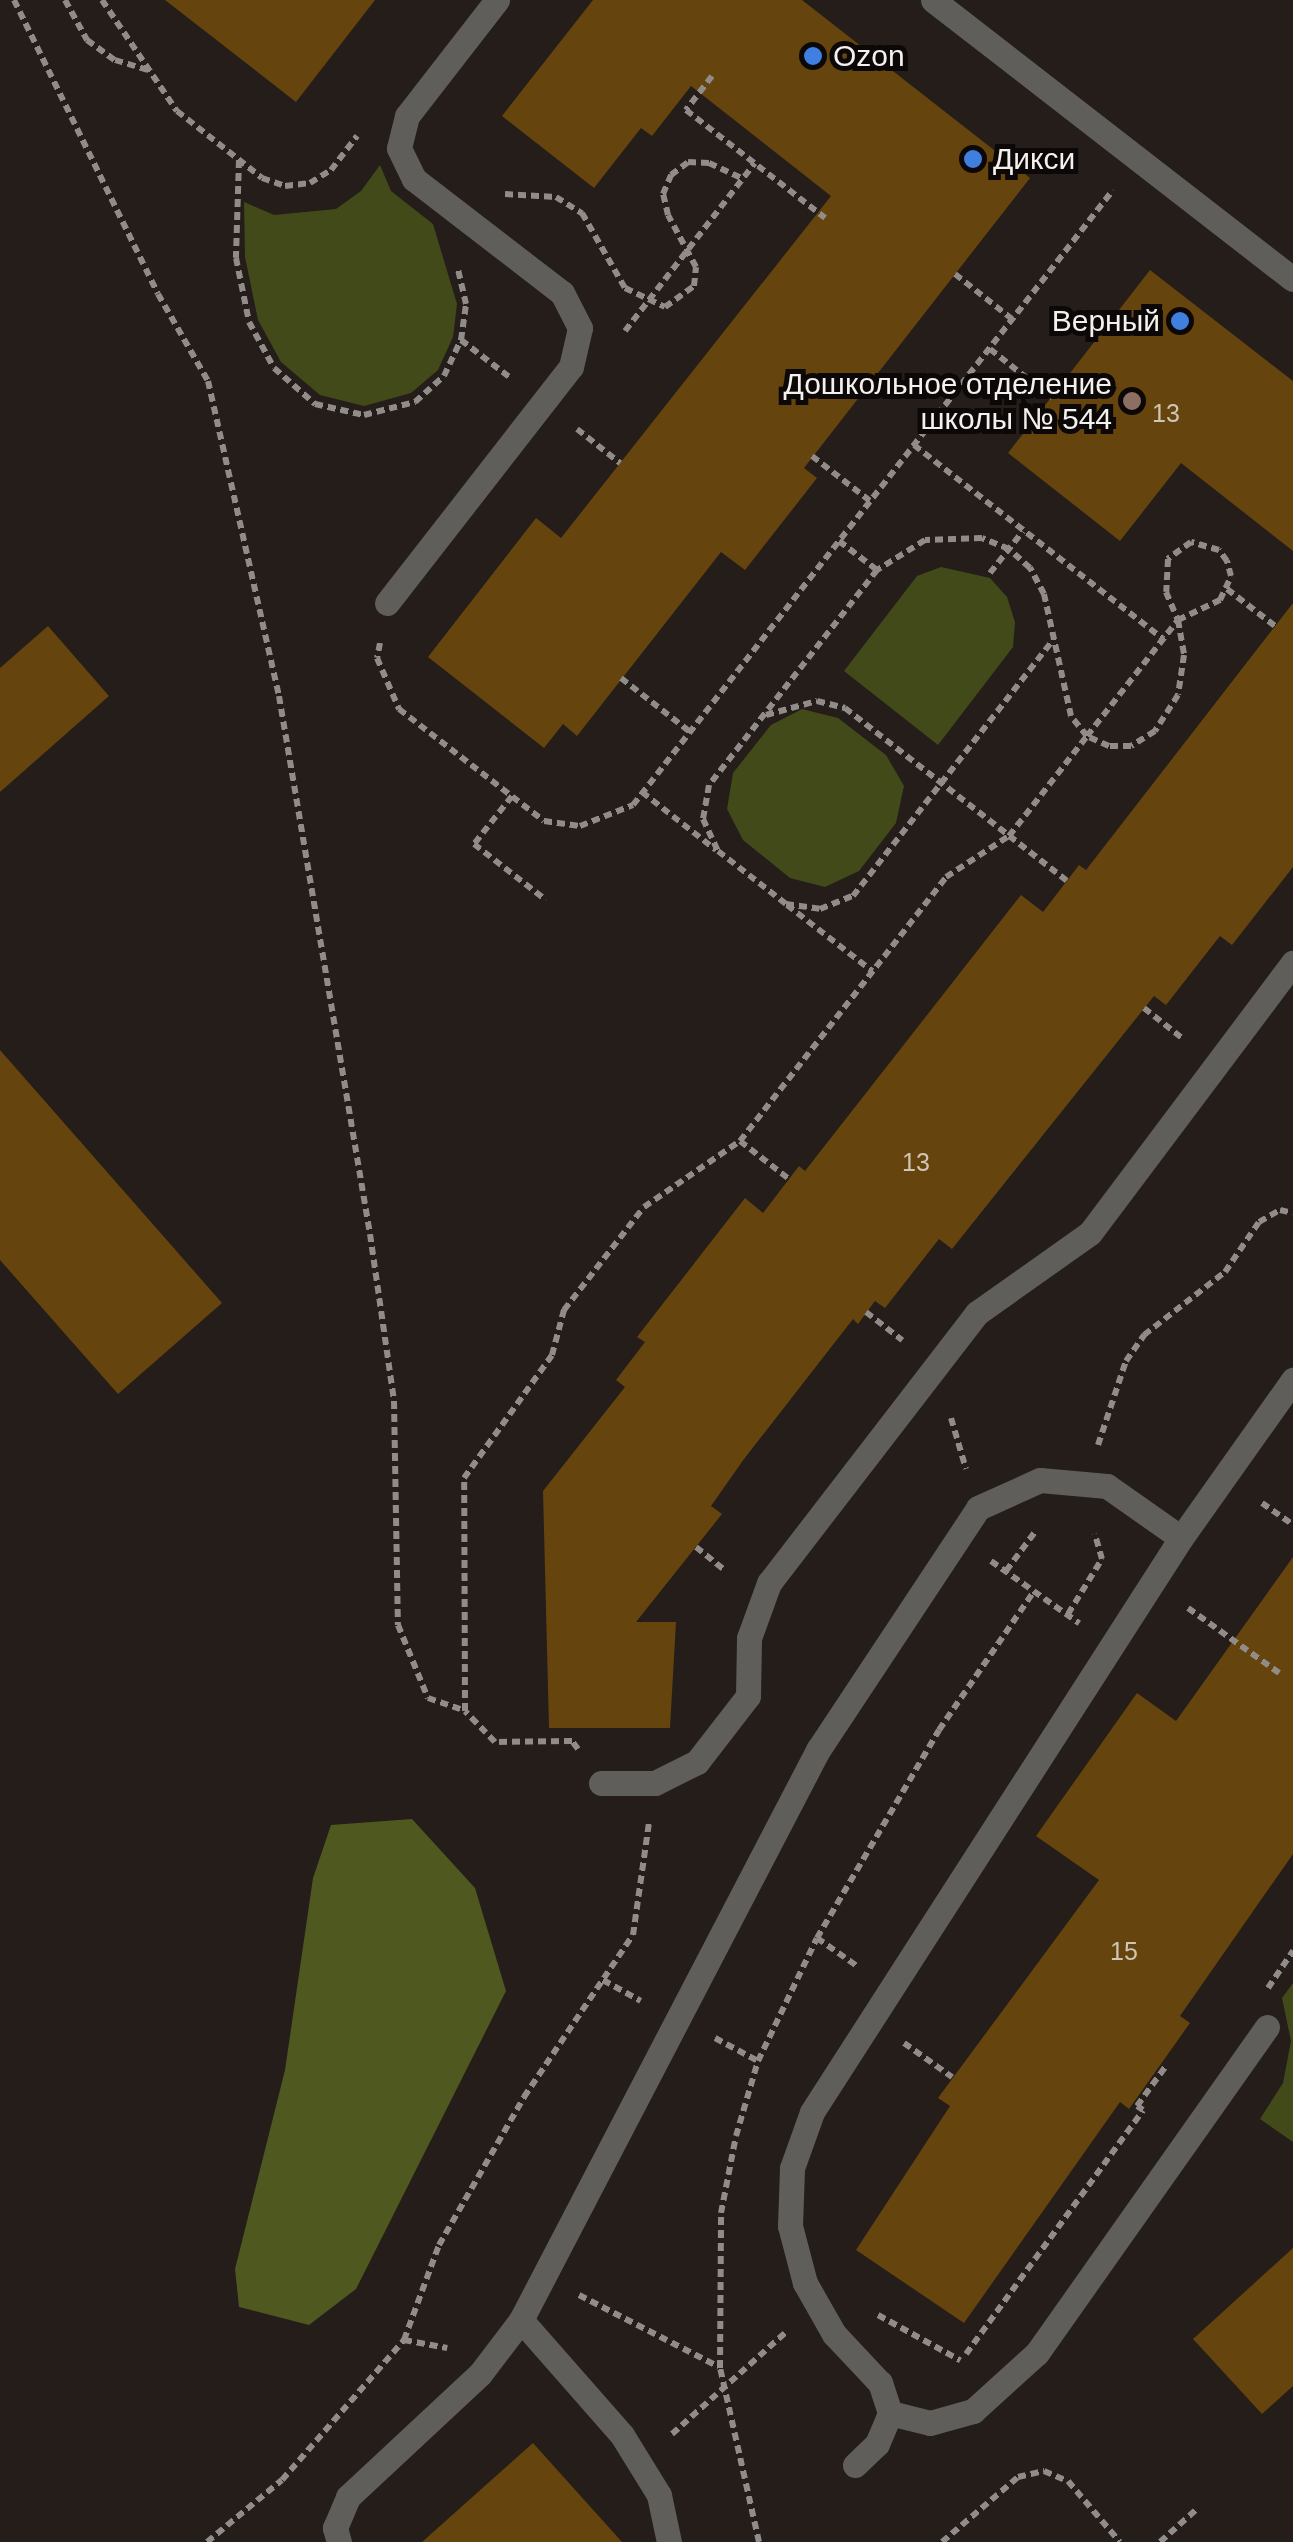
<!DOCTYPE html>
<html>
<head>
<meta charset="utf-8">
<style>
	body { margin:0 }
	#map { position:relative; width:1293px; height:2542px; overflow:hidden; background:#241d1a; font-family:Arial,sans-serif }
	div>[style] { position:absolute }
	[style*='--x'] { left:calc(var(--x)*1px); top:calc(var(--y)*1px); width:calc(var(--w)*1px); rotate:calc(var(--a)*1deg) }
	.green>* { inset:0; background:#424a1a }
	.forest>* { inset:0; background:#4f581f }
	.building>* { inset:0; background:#65440d }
	.path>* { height:6px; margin-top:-3px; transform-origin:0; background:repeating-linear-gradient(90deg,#918c89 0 8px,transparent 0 13px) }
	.minor>* { height:25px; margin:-12.5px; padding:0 12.5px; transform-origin:12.5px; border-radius:12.5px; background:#5f5e5a }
	.dots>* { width:28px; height:28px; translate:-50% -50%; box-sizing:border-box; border:5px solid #0b0807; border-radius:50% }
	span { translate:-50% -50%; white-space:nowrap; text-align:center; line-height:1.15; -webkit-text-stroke:10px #0b0807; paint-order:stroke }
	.number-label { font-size:25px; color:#d0c5b5 }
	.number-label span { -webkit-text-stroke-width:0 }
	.poi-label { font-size:30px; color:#f4f0ed }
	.left { translate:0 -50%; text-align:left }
	.right { translate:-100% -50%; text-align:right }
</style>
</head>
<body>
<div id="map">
	<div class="green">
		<i style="clip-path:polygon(380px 165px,391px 191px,433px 224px,457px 304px,453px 337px,438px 370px,411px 393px,364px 406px,320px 395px,281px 362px,258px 320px,245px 257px,244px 202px,274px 215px,336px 209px,361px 191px)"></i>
		<i style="clip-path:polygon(941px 567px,990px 578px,1007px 597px,1015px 622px,1013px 647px,938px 745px,844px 671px,917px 576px)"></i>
		<i style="clip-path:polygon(802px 709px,838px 718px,886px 755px,904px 786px,896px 823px,859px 871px,825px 887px,790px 878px,743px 840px,727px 809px,733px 773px,771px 725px)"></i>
		<i style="clip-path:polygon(1293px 1983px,1293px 2142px,1260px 2119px,1283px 2083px,1291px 2041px,1282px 1998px)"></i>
	</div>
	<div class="forest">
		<i style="clip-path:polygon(412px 1819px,475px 1888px,506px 1991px,356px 2289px,309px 2325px,239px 2307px,235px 2269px,285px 2070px,313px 1878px,331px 1825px)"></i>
	</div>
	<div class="building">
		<i style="clip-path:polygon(165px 0,375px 0,296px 102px)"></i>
		<i style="clip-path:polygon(593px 0,802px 0,1030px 178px,804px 468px,817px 478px,745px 570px,721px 552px,577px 736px,563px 724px,544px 748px,428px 657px,536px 518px,561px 538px,831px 196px,691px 86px,652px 136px,641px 128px,594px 188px,502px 116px)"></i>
		<i style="clip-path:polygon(1150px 270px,1293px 381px,1293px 551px,1181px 463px,1120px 541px,1008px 453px)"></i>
		<i style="clip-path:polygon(1293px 603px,1293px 867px,1232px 945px,1220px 936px,1166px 1005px,1154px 996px,952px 1249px,939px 1239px,885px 1308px,875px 1301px,858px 1324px,853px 1319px,744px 1459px,711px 1506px,722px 1514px,636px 1622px,676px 1622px,670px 1728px,549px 1728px,543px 1491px,625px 1387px,616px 1380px,645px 1342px,637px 1337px,745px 1198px,763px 1213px,799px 1166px,805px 1171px,1021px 895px,1043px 912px,1079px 865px,1086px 870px)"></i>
		<i style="clip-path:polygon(48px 626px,109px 696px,0 792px,0 668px)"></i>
		<i style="clip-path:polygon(0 1050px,222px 1303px,118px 1394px,0 1260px)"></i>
		<i style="clip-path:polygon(1293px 1557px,1293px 1854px,1180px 2016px,1190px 2023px,1129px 2109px,1120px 2102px,964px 2323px,856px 2250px,950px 2106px,938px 2098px,1099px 1880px,1036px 1836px,1137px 1693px,1176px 1721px)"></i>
		<i style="clip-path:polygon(1293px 2248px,1293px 2386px,1262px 2414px,1193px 2339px)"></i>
		<i style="clip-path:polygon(533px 2443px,622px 2542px,422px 2542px)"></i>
	</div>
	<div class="path">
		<i style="--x:14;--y:0;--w:327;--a:63.9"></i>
		<i style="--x:158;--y:294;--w:100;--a:60.1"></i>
		<i style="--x:208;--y:381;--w:323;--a:77.3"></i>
		<i style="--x:279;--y:696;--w:546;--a:80.4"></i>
		<i style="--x:370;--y:1234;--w:169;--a:81.8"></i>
		<i style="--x:394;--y:1401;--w:224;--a:89"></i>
		<i style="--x:398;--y:1625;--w:79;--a:67.7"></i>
		<i style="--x:428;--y:1698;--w:39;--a:19"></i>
		<i style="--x:65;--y:0;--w:46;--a:61.2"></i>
		<i style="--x:87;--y:40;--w:34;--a:36"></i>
		<i style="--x:115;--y:60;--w:34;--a:17"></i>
		<i style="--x:102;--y:0;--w:134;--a:56"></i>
		<i style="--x:177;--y:111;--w:108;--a:38.2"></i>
		<i style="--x:262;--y:178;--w:24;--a:19"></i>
		<i style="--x:285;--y:186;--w:25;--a:-7"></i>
		<i style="--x:310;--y:183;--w:25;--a:-32"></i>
		<i style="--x:331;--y:170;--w:43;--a:-52.6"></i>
		<i style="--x:712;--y:76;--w:43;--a:127.4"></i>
		<i style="--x:686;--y:110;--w:176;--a:37.8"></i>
		<i style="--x:239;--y:160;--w:98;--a:91.8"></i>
		<i style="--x:236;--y:258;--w:65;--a:78.5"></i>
		<i style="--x:249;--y:322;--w:52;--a:61.5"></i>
		<i style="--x:274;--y:368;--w:55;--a:41.3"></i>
		<i style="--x:315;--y:404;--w:50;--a:12.7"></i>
		<i style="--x:364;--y:415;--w:53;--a:-14.3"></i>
		<i style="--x:415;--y:402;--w:39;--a:-42"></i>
		<i style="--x:444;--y:376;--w:40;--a:-65"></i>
		<i style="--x:461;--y:340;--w:36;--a:-82"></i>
		<i style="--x:466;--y:304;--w:36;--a:-103"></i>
		<i style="--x:505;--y:194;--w:51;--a:3.4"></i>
		<i style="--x:556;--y:197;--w:31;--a:32"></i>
		<i style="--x:582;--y:213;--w:86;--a:60.2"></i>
		<i style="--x:625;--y:288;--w:44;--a:25.4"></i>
		<i style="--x:665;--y:307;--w:36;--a:-36"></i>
		<i style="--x:694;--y:286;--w:19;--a:-84"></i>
		<i style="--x:696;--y:267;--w:59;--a:-118.3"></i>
		<i style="--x:668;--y:215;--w:22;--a:-103"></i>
		<i style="--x:663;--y:194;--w:21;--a:-67"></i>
		<i style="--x:671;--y:175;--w:21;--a:-37"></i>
		<i style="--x:688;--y:162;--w:21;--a:3"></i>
		<i style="--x:709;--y:163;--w:38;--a:25"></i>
		<i style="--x:955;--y:274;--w:73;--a:38.3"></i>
		<i style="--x:625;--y:331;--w:212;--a:-52.3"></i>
		<i style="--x:461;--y:340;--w:64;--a:37.4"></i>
		<i style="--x:990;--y:349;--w:79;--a:38.3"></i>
		<i style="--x:577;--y:429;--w:55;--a:38.3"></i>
		<i style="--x:914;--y:445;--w:316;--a:37.9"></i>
		<i style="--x:812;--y:456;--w:73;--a:37.8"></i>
		<i style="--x:839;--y:541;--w:48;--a:37.3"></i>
		<i style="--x:990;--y:573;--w:53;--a:-51.8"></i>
		<i style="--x:1227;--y:589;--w:61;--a:37.6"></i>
		<i style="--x:380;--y:643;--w:15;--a:101"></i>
		<i style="--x:377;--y:658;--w:56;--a:66.7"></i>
		<i style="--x:399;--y:709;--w:183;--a:37.7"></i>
		<i style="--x:544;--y:821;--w:36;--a:8"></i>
		<i style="--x:580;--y:826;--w:57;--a:-21.6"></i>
		<i style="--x:633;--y:805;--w:780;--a:-52.03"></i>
		<i style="--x:621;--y:678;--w:88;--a:38"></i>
		<i style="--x:766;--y:715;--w:53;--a:-15.4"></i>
		<i style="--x:817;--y:701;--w:29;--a:14"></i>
		<i style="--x:845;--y:708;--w:281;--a:37.9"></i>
		<i style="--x:642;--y:792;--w:94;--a:38.1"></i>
		<i style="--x:512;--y:796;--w:61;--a:128.4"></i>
		<i style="--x:474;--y:844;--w:91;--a:37.9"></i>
		<i style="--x:787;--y:905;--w:108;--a:37.8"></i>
		<i style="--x:1144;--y:1008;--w:48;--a:38.3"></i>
		<i style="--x:740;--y:1141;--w:62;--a:37.8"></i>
		<i style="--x:866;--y:1312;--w:46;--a:37.9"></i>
		<i style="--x:951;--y:1418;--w:53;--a:73.6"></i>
		<i style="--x:1098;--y:1445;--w:89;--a:-71.6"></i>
		<i style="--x:1126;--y:1361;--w:32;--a:-55"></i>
		<i style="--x:1144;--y:1335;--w:103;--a:-37.9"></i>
		<i style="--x:1225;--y:1272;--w:60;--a:-55.8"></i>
		<i style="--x:1259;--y:1222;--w:24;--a:-30"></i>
		<i style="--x:1280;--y:1210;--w:13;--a:13"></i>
		<i style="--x:1262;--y:1503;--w:38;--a:35"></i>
		<i style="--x:696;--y:1547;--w:38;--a:39"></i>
		<i style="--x:991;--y:1561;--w:108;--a:35.2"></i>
		<i style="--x:1006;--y:1571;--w:49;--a:-53.4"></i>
		<i style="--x:1188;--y:1608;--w:112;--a:35.5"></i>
		<i style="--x:1068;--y:1614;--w:65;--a:-58.3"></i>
		<i style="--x:1102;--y:1559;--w:26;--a:-106"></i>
		<i style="--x:578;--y:1749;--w:10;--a:-127"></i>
		<i style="--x:572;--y:1741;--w:77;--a:179.3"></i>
		<i style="--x:495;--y:1742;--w:43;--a:-134.1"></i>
		<i style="--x:465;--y:1711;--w:233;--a:-90.2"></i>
		<i style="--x:464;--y:1478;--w:151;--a:-54.4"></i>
		<i style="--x:552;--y:1355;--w:47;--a:-75.1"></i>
		<i style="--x:564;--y:1310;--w:130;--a:-52.2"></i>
		<i style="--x:644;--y:1207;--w:116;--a:-34.5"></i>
		<i style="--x:740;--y:1141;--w:335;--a:-52"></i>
		<i style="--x:946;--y:877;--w:75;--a:-33.1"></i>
		<i style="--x:1009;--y:836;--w:127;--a:-52"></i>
		<i style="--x:1087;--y:736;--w:147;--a:-51.9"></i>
		<i style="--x:1178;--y:620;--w:47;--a:-25.5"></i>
		<i style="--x:1220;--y:600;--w:26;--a:-65"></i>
		<i style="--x:1231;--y:576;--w:16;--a:-105"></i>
		<i style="--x:1227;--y:561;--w:14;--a:-126"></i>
		<i style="--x:1219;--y:550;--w:29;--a:-164"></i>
		<i style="--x:1191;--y:542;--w:29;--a:144"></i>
		<i style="--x:1168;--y:559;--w:33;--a:93"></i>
		<i style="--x:1166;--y:592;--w:30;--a:67"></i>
		<i style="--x:1178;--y:620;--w:36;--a:80"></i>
		<i style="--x:1184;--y:655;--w:40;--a:98.5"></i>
		<i style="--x:1178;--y:695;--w:43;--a:122.6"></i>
		<i style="--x:1155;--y:731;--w:28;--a:148"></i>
		<i style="--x:1131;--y:746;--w:22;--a:180"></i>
		<i style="--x:1109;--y:746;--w:24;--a:-156"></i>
		<i style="--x:1087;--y:736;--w:26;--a:-129"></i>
		<i style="--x:1071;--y:716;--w:125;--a:-102.5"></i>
		<i style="--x:1044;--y:594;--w:30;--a:-118"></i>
		<i style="--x:1030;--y:568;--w:28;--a:-138"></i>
		<i style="--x:1009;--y:549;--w:29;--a:-158"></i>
		<i style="--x:982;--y:538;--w:57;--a:178"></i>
		<i style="--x:925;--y:540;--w:57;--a:148"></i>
		<i style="--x:877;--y:570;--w:273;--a:128"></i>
		<i style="--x:709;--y:785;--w:35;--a:100"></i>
		<i style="--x:703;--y:819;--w:35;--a:65"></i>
		<i style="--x:718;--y:851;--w:86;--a:37.9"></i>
		<i style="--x:786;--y:904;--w:34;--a:8"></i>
		<i style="--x:820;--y:909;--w:35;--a:-22"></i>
		<i style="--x:853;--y:896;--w:323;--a:-52"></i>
		<i style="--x:817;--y:1938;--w:49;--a:35"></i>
		<i style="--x:603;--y:1980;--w:43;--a:28.9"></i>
		<i style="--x:1268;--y:1988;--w:45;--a:-56"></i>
		<i style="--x:715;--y:2038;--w:49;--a:28.1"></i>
		<i style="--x:904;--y:2043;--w:59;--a:35.3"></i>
		<i style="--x:579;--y:2295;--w:157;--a:27.2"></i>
		<i style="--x:878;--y:2315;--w:94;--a:28.8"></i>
		<i style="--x:404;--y:2340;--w:44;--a:10.5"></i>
		<i style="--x:966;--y:2354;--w:301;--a:-54"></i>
		<i style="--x:1143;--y:2110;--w:7;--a:-146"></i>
		<i style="--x:1137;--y:2106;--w:49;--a:-54.1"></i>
		<i style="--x:672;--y:2434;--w:153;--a:-41.8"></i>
		<i style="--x:207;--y:2542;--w:97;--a:-39.6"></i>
		<i style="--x:282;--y:2480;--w:186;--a:-48.9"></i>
		<i style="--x:404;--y:2340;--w:101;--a:-69.8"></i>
		<i style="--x:439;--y:2245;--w:171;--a:-60.1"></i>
		<i style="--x:524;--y:2097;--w:195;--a:-56.1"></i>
		<i style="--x:633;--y:1935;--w:113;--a:-81.9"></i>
		<i style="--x:759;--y:2542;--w:178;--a:-102.6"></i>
		<i style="--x:720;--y:2368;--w:155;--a:-89.6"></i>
		<i style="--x:721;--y:2213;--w:78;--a:-79"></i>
		<i style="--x:736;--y:2136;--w:78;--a:-73.7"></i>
		<i style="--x:758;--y:2061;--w:136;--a:-64.4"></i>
		<i style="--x:817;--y:1938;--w:241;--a:-59.6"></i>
		<i style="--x:939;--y:1730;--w:168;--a:-55.6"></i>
		<i style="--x:942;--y:2542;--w:100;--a:-40.5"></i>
		<i style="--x:1018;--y:2477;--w:27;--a:-13"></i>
		<i style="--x:1044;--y:2471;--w:26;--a:23"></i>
		<i style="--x:1068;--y:2481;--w:80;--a:49.6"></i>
		<i style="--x:1160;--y:2542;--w:51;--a:-41.8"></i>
	</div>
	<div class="minor">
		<i style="--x:933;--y:0;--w:455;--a:37.8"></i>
		<i style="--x:387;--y:603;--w:299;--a:-52.1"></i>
		<i style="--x:571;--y:367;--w:40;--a:-77"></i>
		<i style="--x:580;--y:328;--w:39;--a:-117"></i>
		<i style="--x:562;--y:293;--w:187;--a:-142.4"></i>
		<i style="--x:414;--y:179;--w:34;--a:-116"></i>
		<i style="--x:399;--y:148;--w:33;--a:-76"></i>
		<i style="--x:407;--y:116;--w:147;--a:-52.2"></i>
		<i style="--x:601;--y:1783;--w:54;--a:0"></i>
		<i style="--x:655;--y:1783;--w:47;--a:-26.6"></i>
		<i style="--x:697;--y:1762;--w:83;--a:-52.3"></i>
		<i style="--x:748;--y:1696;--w:58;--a:-89"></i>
		<i style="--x:749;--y:1638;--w:59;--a:-70"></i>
		<i style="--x:769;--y:1583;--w:341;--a:-52.4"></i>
		<i style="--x:977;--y:1313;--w:138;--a:-35.3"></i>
		<i style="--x:1090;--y:1233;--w:338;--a:-53.1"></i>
		<i style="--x:890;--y:2413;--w:41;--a:14"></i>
		<i style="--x:930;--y:2423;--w:45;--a:-15.6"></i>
		<i style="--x:973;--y:2411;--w:86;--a:-42.2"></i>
		<i style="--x:1037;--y:2353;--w:399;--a:-54.8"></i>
		<i style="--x:855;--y:2465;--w:30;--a:-44"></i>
		<i style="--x:877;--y:2444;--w:34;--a:-67"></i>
		<i style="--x:890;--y:2413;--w:32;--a:-108"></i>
		<i style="--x:880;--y:2383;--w:67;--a:-133.2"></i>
		<i style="--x:834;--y:2334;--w:59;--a:-119.6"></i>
		<i style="--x:805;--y:2283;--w:59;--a:-104.7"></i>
		<i style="--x:790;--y:2226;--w:58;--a:-88"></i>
		<i style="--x:792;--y:2168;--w:59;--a:-70.3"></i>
		<i style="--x:812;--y:2112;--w:682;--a:-57.26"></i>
		<i style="--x:1181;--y:1538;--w:194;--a:-54.7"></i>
		<i style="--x:339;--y:2542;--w:15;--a:-106"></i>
		<i style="--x:335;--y:2528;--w:34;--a:-67"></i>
		<i style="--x:348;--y:2497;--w:180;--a:-43"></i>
		<i style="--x:480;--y:2374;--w:68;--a:-52.8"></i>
		<i style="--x:669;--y:2542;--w:48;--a:-102"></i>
		<i style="--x:659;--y:2495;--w:70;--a:-121.7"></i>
		<i style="--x:622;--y:2435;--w:153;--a:-131.3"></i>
		<i style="--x:521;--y:2320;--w:643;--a:-62.48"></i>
		<i style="--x:818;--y:1750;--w:290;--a:-56.5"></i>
		<i style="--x:978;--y:1508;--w:68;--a:-24.3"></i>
		<i style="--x:1040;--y:1480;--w:67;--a:5.1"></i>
		<i style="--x:1107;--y:1486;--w:90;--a:35.1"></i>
	</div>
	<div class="dots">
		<i style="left:813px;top:56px;background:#3f7fe0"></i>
		<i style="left:973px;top:159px;background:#3f7fe0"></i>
		<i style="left:1180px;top:321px;background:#3f7fe0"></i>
		<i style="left:1132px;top:401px;background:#8d6e63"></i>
	</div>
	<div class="number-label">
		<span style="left:1166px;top:413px">13</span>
		<span style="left:916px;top:1162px">13</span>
		<span style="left:1124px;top:1951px">15</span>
	</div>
	<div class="poi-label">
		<span class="left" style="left:833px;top:56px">Ozon</span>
		<span class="left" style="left:993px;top:159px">Дикси</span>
		<span class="right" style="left:1160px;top:321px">Верный</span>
		<span class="right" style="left:1112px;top:401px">Дошкольное отделение<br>школы № 544</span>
	</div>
</div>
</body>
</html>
